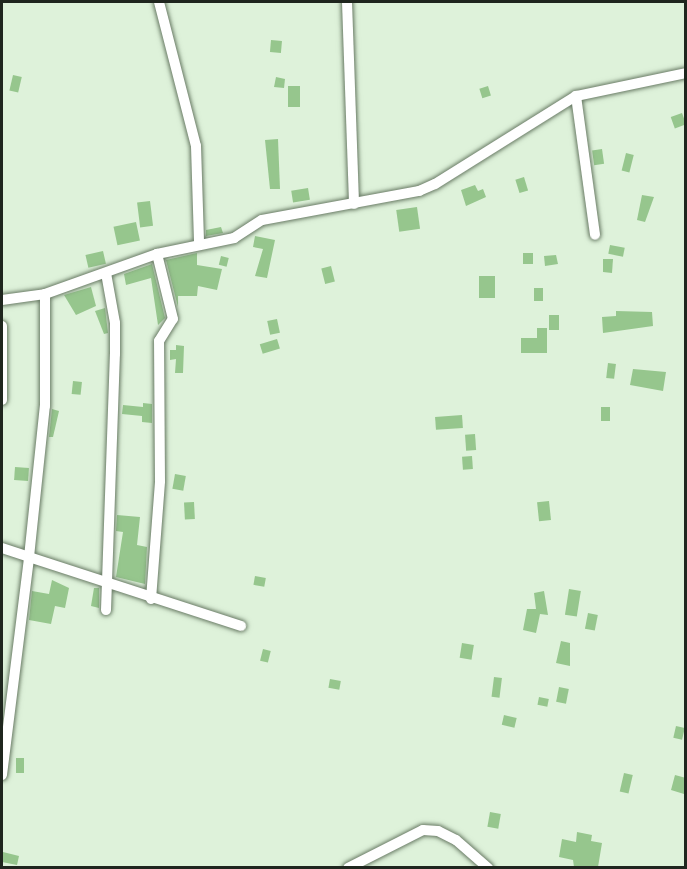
<!DOCTYPE html>
<html>
<head>
<meta charset="utf-8">
<style>
	body { margin:0 }
	#map { position:relative; width:687px; height:869px; overflow:hidden; background:#def2da; font-family:Barlow,sans-serif }
	div>[style] { position:absolute }
	[style*='--x'] { left:calc(var(--x)*1px); top:calc(var(--y)*1px); width:calc(var(--w)*1px); rotate:calc(var(--a)*1deg) }
	.building>* { inset:0; background:#96c68d; transform-origin:0 0 }
	.roads { filter:drop-shadow(0 0 2px #697b65) drop-shadow(0 0 2px #697b65) }
	.street>* { height:10px; margin:-5px; padding:0 5px; transform-origin:5px; border-radius:5px; background:#fff }
	span { translate:-50% -50%; white-space:nowrap; text-align:center; line-height:1.15; -webkit-text-stroke:6px #eefeeb; paint-order:stroke }
	.frame { position:absolute; inset:0; border:3px solid #1f261e; pointer-events:none }
</style>
</head>
<body>
<div id="map">
	<div class="building">
		<i style="left:271px;top:40px;width:11px;height:12px;rotate:5deg"></i>
		<i style="left:13px;top:75px;width:9px;height:16px;rotate:13deg"></i>
		<i style="clip-path:polygon(276px 77px,285px 79px,284px 88px,274px 87px)"></i>
		<i style="left:288px;top:86px;width:12px;height:21px"></i>
		<i style="left:488px;top:86px;width:10px;height:9px;rotate:73deg"></i>
		<i style="left:682px;top:113px;width:12px;height:12px;rotate:70deg"></i>
		<i style="clip-path:polygon(278px 139px,280px 189px,270px 189px,265px 140px)"></i>
		<i style="left:602px;top:149px;width:15px;height:10px;rotate:82deg"></i>
		<i style="left:626px;top:153px;width:8px;height:18px;rotate:14deg"></i>
		<i style="left:524px;top:177px;width:14px;height:9px;rotate:73deg"></i>
		<i style="clip-path:polygon(475px 185px,478px 191px,483px 189px,486px 197px,466px 206px,461px 190px)"></i>
		<i style="left:308px;top:188px;width:12px;height:17px;rotate:81deg"></i>
		<i style="clip-path:polygon(642px 195px,654px 197px,645px 222px,637px 220px)"></i>
		<i style="left:150px;top:201px;width:25px;height:13px;rotate:83deg"></i>
		<i style="left:417px;top:207px;width:22px;height:21px;rotate:82deg"></i>
		<i style="left:136px;top:222px;width:19px;height:23px;rotate:78deg"></i>
		<i style="clip-path:polygon(221px 227px,223px 233px,206px 236px,206px 230px)"></i>
		<i style="clip-path:polygon(255px 236px,275px 240px,267px 278px,255px 276px,263px 249px,253px 247px)"></i>
		<i style="left:610px;top:245px;width:15px;height:9px;rotate:11deg"></i>
		<i style="left:103px;top:251px;width:13px;height:18px;rotate:77deg"></i>
		<i style="clip-path:polygon(197px 253px,197px 265px,222px 269px,217px 290px,198px 286px,197px 296px,178px 296px,178px 307px,166px 260px)"></i>
		<i style="left:523px;top:253px;width:10px;height:11px"></i>
		<i style="clip-path:polygon(556px 255px,558px 264px,545px 266px,544px 256px)"></i>
		<i style="left:221px;top:256px;width:8px;height:9px;rotate:14deg"></i>
		<i style="clip-path:polygon(603px 259px,613px 259px,612px 273px,603px 272px)"></i>
		<i style="clip-path:polygon(152px 264px,165px 318px,158px 325px,151px 278px,126px 285px,124px 274px)"></i>
		<i style="left:331px;top:266px;width:16px;height:10px;rotate:76deg"></i>
		<i style="left:479px;top:276px;width:16px;height:22px"></i>
		<i style="clip-path:polygon(91px 287px,96px 306px,76px 315px,64px 295px)"></i>
		<i style="left:534px;top:288px;width:9px;height:13px"></i>
		<i style="clip-path:polygon(105px 308px,108px 333px,104px 334px,95px 311px)"></i>
		<i style="clip-path:polygon(616px 311px,652px 312px,653px 326px,603px 333px,602px 317px,616px 316px)"></i>
		<i style="left:549px;top:315px;width:10px;height:15px"></i>
		<i style="left:277px;top:319px;width:14px;height:10px;rotate:78deg"></i>
		<i style="clip-path:polygon(537px 328px,547px 328px,547px 353px,521px 353px,521px 338px,537px 338px)"></i>
		<i style="left:277px;top:339px;width:10px;height:18px;rotate:73deg"></i>
		<i style="clip-path:polygon(176px 345px,184px 346px,183px 373px,175px 373px,176px 359px,170px 360px,170px 350px,176px 350px)"></i>
		<i style="left:608px;top:363px;width:8px;height:15px;rotate:7deg"></i>
		<i style="clip-path:polygon(633px 369px,666px 372px,663px 391px,630px 385px)"></i>
		<i style="left:73px;top:381px;width:9px;height:13px;rotate:6deg"></i>
		<i style="clip-path:polygon(143px 403px,152px 404px,152px 423px,142px 422px,142px 416px,122px 414px,123px 405px,143px 407px)"></i>
		<i style="left:610px;top:407px;width:14px;height:9px;rotate:90deg"></i>
		<i style="clip-path:polygon(52px 409px,59px 411px,53px 437px,49px 437px)"></i>
		<i style="left:462px;top:415px;width:13px;height:27px;rotate:86deg"></i>
		<i style="left:475px;top:434px;width:16px;height:10px;rotate:86deg"></i>
		<i style="left:472px;top:456px;width:13px;height:10px;rotate:86deg"></i>
		<i style="left:15px;top:467px;width:14px;height:13px;rotate:4deg"></i>
		<i style="left:175px;top:474px;width:11px;height:15px;rotate:10deg"></i>
		<i style="left:549px;top:501px;width:19px;height:12px;rotate:84deg"></i>
		<i style="left:194px;top:502px;width:17px;height:10px;rotate:87deg"></i>
		<i style="clip-path:polygon(117px 515px,140px 517px,137px 545px,147px 547px,145px 584px,116px 577px,123px 532px,116px 531px)"></i>
		<i style="left:255px;top:576px;width:11px;height:9px;rotate:10deg"></i>
		<i style="clip-path:polygon(52px 580px,69px 588px,65px 608px,55px 606px,51px 624px,29px 620px,32px 591px,49px 594px)"></i>
		<i style="clip-path:polygon(94px 588px,99px 588px,99px 608px,91px 606px)"></i>
		<i style="left:569px;top:589px;width:12px;height:26px;rotate:9deg"></i>
		<i style="clip-path:polygon(544px 591px,548px 615px,540px 614px,536px 633px,523px 630px,527px 609px,536px 609px,534px 593px)"></i>
		<i style="left:588px;top:613px;width:10px;height:16px;rotate:11deg"></i>
		<i style="clip-path:polygon(561px 641px,570px 643px,570px 666px,556px 663px)"></i>
		<i style="left:462px;top:643px;width:12px;height:15px;rotate:9deg"></i>
		<i style="left:263px;top:649px;width:8px;height:12px;rotate:14deg"></i>
		<i style="left:494px;top:677px;width:8px;height:20px;rotate:7deg"></i>
		<i style="left:330px;top:679px;width:11px;height:9px;rotate:10deg"></i>
		<i style="left:559px;top:687px;width:10px;height:15px;rotate:11deg"></i>
		<i style="left:539px;top:697px;width:10px;height:8px;rotate:11deg"></i>
		<i style="left:504px;top:715px;width:13px;height:10px;rotate:13deg"></i>
		<i style="left:676px;top:726px;width:9px;height:12px;rotate:13deg"></i>
		<i style="left:16px;top:758px;width:8px;height:15px"></i>
		<i style="left:624px;top:773px;width:9px;height:19px;rotate:13deg"></i>
		<i style="clip-path:polygon(675px 775px,686px 778px,684px 794px,671px 790px)"></i>
		<i style="left:490px;top:812px;width:11px;height:15px;rotate:10deg"></i>
		<i style="clip-path:polygon(577px 832px,592px 835px,591px 841px,602px 843px,598px 867px,574px 867px,573px 860px,559px 857px,562px 839px,576px 842px)"></i>
		<i style="clip-path:polygon(3px 852px,19px 856px,17px 865px,2px 862px)"></i>
	</div>
	<div class="roads">
		<div class="street">
			<i style="--x:159;--y:2;--w:149;--a:75.6"></i>
			<i style="--x:196;--y:146;--w:97;--a:88.2"></i>
			<i style="--x:347;--y:2;--w:202;--a:88"></i>
			<i style="--x:576;--y:96;--w:140;--a:82.2"></i>
			<i style="--x:2;--y:300;--w:43;--a:-7.9"></i>
			<i style="--x:45;--y:294;--w:119;--a:-19.7"></i>
			<i style="--x:157;--y:254;--w:79;--a:-11.7"></i>
			<i style="--x:234;--y:238;--w:33;--a:-33"></i>
			<i style="--x:262;--y:220;--w:160;--a:-10.5"></i>
			<i style="--x:419;--y:191;--w:17;--a:-24"></i>
			<i style="--x:435;--y:184;--w:166;--a:-32"></i>
			<i style="--x:576;--y:96;--w:112;--a:-11.8"></i>
			<i style="--x:2;--y:326;--w:74;--a:90"></i>
			<i style="--x:2;--y:548;--w:28;--a:18"></i>
			<i style="--x:29;--y:557;--w:152;--a:-84"></i>
			<i style="--x:45;--y:406;--w:112;--a:-90"></i>
			<i style="--x:151;--y:599;--w:118;--a:-85.6"></i>
			<i style="--x:160;--y:481;--w:140;--a:-90.4"></i>
			<i style="--x:159;--y:341;--w:26;--a:-58"></i>
			<i style="--x:173;--y:319;--w:67;--a:-103.8"></i>
			<i style="--x:106;--y:610;--w:256;--a:-88"></i>
			<i style="--x:115;--y:354;--w:31;--a:-90"></i>
			<i style="--x:115;--y:323;--w:51;--a:-100.2"></i>
			<i style="--x:2;--y:775;--w:220;--a:-82.9"></i>
			<i style="--x:29;--y:557;--w:223;--a:18"></i>
			<i style="--x:348;--y:868;--w:84;--a:-26.9"></i>
			<i style="--x:423;--y:830;--w:15;--a:4"></i>
			<i style="--x:438;--y:831;--w:20;--a:27"></i>
			<i style="--x:456;--y:840;--w:43;--a:41.2"></i>
		</div>
	</div>
	<div class="frame"></div>
</div>
</body>
</html>
